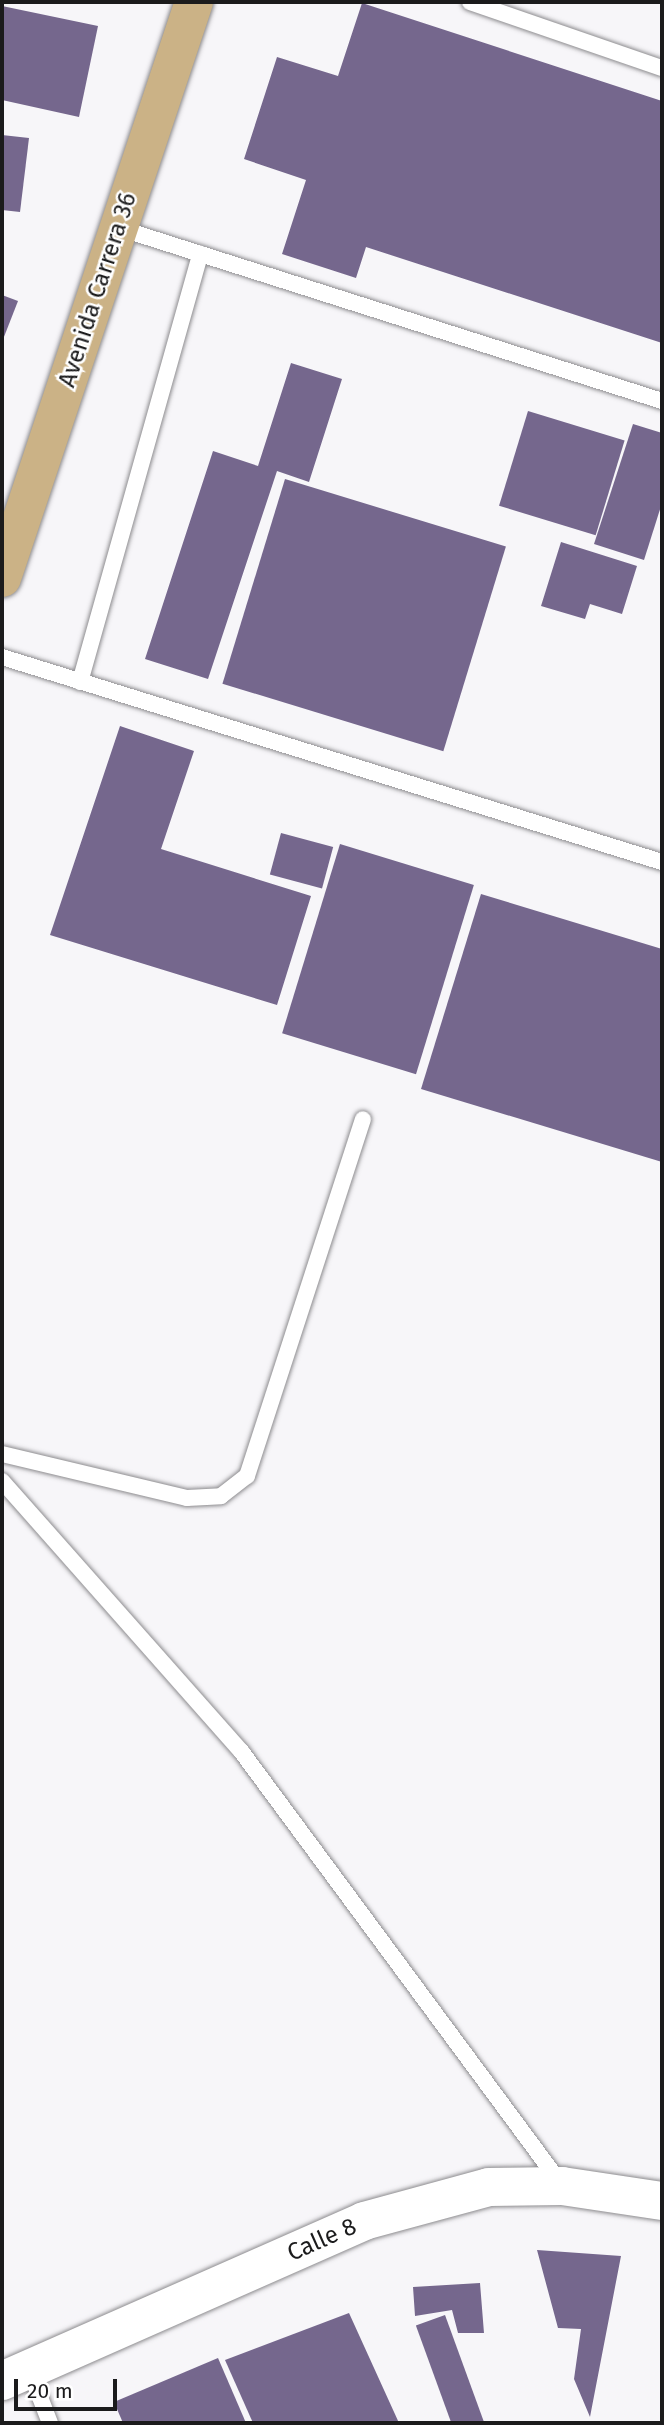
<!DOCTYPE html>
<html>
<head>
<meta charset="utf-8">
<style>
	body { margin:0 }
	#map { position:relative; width:664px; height:2425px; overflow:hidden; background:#f7f6f9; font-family:"Fira Sans",sans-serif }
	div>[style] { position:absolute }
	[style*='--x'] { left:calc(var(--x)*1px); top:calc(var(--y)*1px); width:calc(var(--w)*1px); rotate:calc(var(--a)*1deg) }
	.building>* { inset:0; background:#75678d; transform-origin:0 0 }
	.roads { filter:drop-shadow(0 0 2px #8d8c8f) drop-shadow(0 0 2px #8d8c8f) }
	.lane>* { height:16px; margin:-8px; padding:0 8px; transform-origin:8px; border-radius:8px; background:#fff }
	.secondary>* { height:38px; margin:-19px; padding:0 19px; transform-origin:19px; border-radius:19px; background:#fff }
	.primary>* { height:38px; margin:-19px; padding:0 19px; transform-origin:19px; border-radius:19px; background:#cbb286 }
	span { translate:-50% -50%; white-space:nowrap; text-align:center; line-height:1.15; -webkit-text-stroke:5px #fff; paint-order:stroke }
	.street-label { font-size:24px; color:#1b1b1c }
	.frame { position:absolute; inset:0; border:4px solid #1b1b1c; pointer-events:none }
	.scale { position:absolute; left:14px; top:2379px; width:103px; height:32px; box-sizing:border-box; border:4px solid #1b1b1c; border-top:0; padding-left:9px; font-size:21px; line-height:24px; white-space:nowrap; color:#1b1b1c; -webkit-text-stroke:5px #fff; paint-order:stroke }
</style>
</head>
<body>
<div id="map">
	<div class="building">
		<i style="clip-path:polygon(362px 3px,662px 101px,662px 343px,366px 247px,356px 278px,282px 254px,306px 180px,244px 159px,277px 57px,338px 76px)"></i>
		<i style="clip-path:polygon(2px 6px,98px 26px,79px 117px,2px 100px)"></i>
		<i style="clip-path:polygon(2px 135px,29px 138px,20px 212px,2px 210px)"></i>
		<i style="clip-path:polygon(2px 295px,18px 301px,2px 342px)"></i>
		<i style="clip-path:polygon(291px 363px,342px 379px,309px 482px,277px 471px,208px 679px,145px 659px,213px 451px,258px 466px)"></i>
		<i style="left:528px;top:411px;width:101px;height:99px;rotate:17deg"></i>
		<i style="clip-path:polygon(633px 424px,662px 433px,662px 503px,644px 560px,594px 544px)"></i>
		<i style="left:285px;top:479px;width:231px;height:214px;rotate:17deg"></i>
		<i style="clip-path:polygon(561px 542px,637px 566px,622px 614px,590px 604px,585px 619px,541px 606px)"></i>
		<i style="clip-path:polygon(120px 726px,194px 751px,161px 849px,311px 896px,277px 1005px,50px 935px)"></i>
		<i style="left:281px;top:833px;width:54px;height:43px;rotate:15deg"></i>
		<i style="left:340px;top:844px;width:140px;height:198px;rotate:17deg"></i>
		<i style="clip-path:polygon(481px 894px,662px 949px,662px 1162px,421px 1089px)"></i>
		<i style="clip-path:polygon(537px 2250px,621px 2256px,590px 2417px,574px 2379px,581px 2329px,558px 2328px)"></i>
		<i style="clip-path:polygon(480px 2283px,484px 2333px,458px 2333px,452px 2310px,415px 2316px,413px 2287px)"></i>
		<i style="clip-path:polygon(349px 2313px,399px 2423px,253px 2423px,225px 2360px)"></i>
		<i style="left:445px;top:2315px;width:115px;height:31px;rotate:70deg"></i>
		<i style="clip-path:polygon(218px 2358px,246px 2423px,123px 2423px,114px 2402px)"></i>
	</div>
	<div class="roads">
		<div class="lane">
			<i style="--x:470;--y:2;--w:203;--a:19"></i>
			<i style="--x:119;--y:228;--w:570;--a:17.67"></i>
			<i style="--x:2;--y:657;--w:691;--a:17.26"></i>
			<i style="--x:80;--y:682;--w:445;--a:-74.3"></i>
			<i style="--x:2;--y:1454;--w:190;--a:13.4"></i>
			<i style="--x:187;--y:1498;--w:34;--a:-3"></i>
			<i style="--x:221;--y:1496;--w:33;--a:-38"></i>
			<i style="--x:247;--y:1476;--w:375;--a:-72"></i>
			<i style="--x:2;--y:1481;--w:361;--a:48.5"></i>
			<i style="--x:241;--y:1751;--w:538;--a:53.53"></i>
			<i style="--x:29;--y:2369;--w:58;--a:68.7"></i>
		</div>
		<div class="secondary">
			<i style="--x:2;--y:2381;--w:396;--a:-23.8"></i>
			<i style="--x:364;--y:2221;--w:130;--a:-15.2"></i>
			<i style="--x:489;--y:2187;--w:73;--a:-0.8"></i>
			<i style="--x:562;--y:2186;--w:101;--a:8.5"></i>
		</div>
		<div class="primary">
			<i style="--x:2;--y:578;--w:607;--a:-71.57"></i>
		</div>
	</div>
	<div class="street-label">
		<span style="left:98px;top:290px;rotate:-72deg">Avenida Carrera 36</span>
		<span style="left:322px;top:2240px;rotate:-24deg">Calle 8</span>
	</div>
	<div class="frame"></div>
	<div class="scale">20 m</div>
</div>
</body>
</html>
